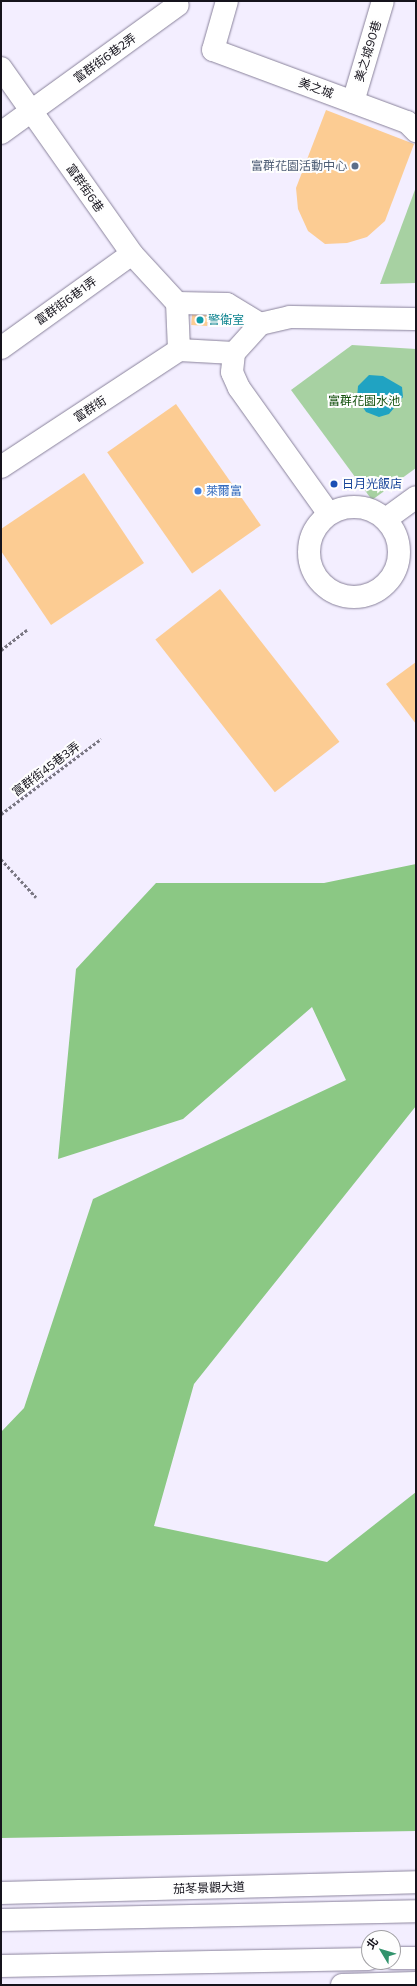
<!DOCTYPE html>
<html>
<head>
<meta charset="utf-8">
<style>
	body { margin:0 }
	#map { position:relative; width:417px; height:1986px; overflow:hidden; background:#f3eeff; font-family:Commissioner,"Noto Sans TC",sans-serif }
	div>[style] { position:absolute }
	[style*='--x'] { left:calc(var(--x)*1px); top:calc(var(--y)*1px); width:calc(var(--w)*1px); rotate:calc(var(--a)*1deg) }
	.green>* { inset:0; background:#a7d1a2 }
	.forest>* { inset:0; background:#8bc884 }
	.water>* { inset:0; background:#20a3c2 }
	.building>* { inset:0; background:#fccc93; transform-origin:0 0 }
	.path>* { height:2.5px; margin-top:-1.25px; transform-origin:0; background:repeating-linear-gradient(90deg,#7a7783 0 3px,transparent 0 5px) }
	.roads { filter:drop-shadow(0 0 1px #89829b) drop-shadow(0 0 1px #89829b) }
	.minor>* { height:22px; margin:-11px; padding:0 11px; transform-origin:11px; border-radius:11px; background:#fff }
	.minor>.ring { margin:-11px; padding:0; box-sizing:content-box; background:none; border:22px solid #fff; border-radius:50% }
	.dots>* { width:11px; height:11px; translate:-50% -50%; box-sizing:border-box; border:2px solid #fefefe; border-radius:50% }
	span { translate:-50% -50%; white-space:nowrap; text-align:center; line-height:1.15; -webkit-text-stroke:4px #fefefe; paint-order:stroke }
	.street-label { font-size:12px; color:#15131c }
	.service-label { font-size:12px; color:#4e5e75 }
	.right { translate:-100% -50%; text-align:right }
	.culture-label { font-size:12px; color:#0d838f }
	.left { translate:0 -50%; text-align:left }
	.park-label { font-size:12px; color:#13500d }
	.transit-label { font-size:12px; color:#164399 }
	.shop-label { font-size:12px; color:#366cbe }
	.frame { position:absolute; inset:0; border:2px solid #15131c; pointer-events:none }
	.north { position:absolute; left:361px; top:1930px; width:40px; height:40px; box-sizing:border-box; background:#fefefe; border:1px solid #a1a0a4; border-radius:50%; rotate:308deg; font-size:11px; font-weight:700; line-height:16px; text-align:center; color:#15131c }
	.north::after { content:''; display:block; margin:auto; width:14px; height:18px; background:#32936c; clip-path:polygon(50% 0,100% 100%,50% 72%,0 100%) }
</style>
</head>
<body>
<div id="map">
	<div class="green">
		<i style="clip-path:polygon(416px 187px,416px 283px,380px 284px)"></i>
		<i style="clip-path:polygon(352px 345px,416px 349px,416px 468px,372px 500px,291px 390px)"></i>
	</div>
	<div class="forest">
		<i style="clip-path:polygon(416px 864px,416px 1106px,194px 1384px,154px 1526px,327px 1562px,416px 1492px,416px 1831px,1px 1838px,1px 1432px,24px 1408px,93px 1199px,346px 1080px,312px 1007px,183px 1119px,58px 1159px,76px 969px,156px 883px,324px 883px)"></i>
	</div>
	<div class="water">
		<i style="clip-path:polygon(369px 375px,383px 376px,402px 387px,403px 397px,389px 414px,379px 417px,366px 412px,357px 398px,358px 386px)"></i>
	</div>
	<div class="building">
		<i style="clip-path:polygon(326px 110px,414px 144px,385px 221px,367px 237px,347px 243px,325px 244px,308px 231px,298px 209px,296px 188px)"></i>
		<i style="left:192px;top:314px;width:16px;height:11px;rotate:4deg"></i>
		<i style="left:176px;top:404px;width:148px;height:84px;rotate:55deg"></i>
		<i style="clip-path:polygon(84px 473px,144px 563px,51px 625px,1px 551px,1px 529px)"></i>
		<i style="left:220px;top:589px;width:194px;height:82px;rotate:52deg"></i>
		<i style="clip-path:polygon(416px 662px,416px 724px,386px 684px)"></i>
	</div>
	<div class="path">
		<i style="--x:1;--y:650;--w:33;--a:-38"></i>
		<i style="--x:1;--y:814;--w:125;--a:-36.9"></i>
		<i style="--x:1;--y:859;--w:52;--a:47.4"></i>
	</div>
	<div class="roads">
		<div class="minor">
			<i style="--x:227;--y:1;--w:51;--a:105.9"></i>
			<i style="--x:213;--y:50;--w:207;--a:20.4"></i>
			<i style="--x:407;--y:122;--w:13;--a:45"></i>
			<i style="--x:1;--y:68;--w:228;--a:54.8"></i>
			<i style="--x:132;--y:254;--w:67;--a:47.4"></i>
			<i style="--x:353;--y:102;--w:105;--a:-73.5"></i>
			<i style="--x:1;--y:133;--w:218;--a:-35.9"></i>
			<i style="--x:177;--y:303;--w:50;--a:1.1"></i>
			<i style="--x:227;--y:304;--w:39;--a:31"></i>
			<i style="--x:1;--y:348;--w:161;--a:-35.7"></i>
			<i style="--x:179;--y:350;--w:55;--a:3.1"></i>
			<i style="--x:1;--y:467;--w:213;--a:-33.3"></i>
			<i style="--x:179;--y:350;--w:47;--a:-92.4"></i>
			<i class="ring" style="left:309px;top:507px;width:68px;height:68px"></i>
			<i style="--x:329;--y:514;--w:155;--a:-125.5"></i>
			<i style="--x:239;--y:388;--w:17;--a:-114"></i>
			<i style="--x:232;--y:372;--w:19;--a:-84"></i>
			<i style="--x:234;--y:353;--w:39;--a:-48"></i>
			<i style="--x:260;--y:324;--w:31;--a:-13"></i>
			<i style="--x:290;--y:317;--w:126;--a:0.9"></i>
			<i style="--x:386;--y:519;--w:37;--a:-36"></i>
			<i style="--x:1;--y:1893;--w:415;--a:-1.5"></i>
			<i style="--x:1;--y:1920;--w:415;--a:-1.2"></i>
			<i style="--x:393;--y:1958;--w:23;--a:0"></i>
			<i style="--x:1;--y:1966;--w:368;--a:-1.1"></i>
			<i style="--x:342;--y:1985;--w:74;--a:-1.5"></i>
		</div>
	</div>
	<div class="dots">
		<i style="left:355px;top:166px;background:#5c6f8a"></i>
		<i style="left:200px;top:320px;background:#0f9aa8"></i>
		<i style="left:334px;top:484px;background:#1a4fb4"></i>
		<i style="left:198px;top:491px;background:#3f7fe0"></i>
	</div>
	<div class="street-label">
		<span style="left:368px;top:51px;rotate:-73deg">美之城90巷</span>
		<span style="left:105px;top:58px;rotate:-36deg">富群街6巷2弄</span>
		<span style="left:316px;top:88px;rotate:20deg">美之城</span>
		<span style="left:85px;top:188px;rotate:55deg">富群街6巷</span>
		<span style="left:66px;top:301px;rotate:-36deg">富群街6巷1弄</span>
		<span style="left:90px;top:409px;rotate:-33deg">富群街</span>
		<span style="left:46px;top:769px;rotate:-37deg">富群街45巷3弄</span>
		<span style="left:209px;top:1888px;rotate:-2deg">茄苳景觀大道</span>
	</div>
	<div class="service-label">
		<span class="right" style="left:347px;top:166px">富群花園活動中心</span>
	</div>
	<div class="culture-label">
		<span class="left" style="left:208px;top:320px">警衛室</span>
	</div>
	<div class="park-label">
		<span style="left:364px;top:401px">富群花園水池</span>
	</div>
	<div class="transit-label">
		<span class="left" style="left:342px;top:484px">日月光飯店</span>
	</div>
	<div class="shop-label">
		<span class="left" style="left:206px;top:491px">萊爾富</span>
	</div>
	<div class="frame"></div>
	<div class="north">北</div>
</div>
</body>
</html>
